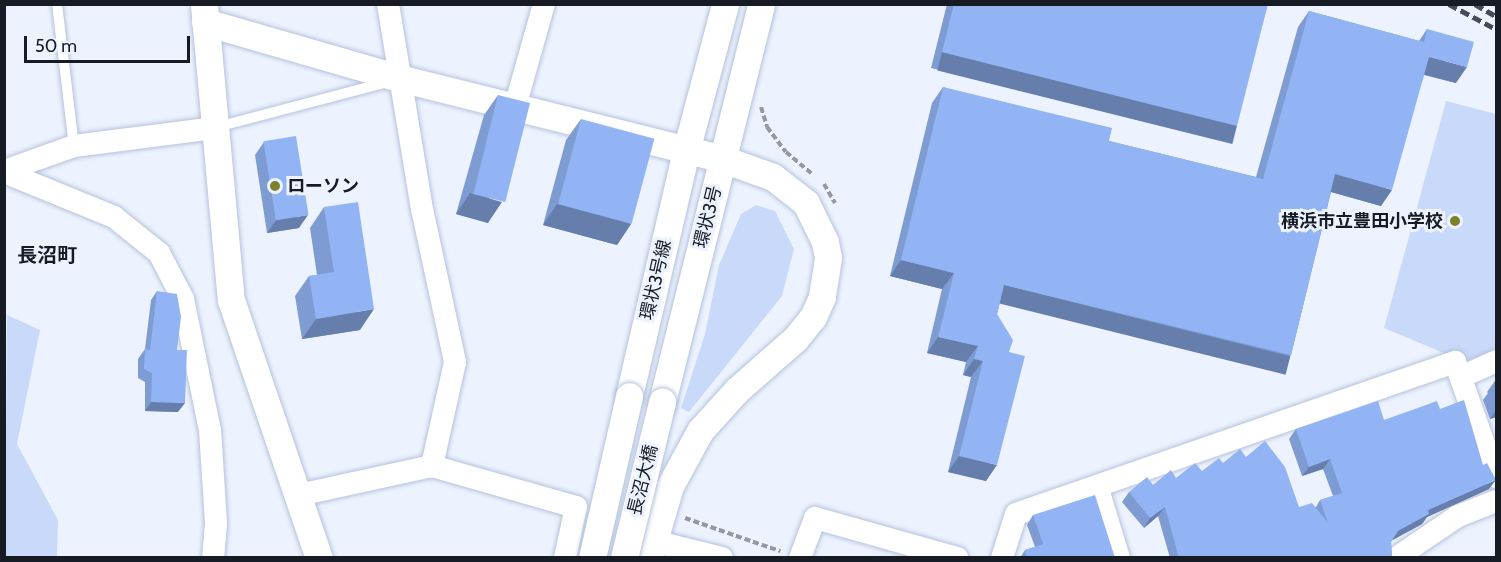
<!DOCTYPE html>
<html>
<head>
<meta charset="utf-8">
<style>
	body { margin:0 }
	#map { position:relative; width:1501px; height:562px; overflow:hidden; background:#edf3fe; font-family:Cabin,"Noto Sans JP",sans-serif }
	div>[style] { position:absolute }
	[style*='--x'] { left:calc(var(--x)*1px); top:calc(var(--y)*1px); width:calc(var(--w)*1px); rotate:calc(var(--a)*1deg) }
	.green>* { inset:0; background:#c8d9fa }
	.path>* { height:4px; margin-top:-2px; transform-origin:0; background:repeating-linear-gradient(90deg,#9398a3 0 6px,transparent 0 9px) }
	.roads { filter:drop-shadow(0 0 2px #b4c2dd) drop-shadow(0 0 2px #b4c2dd) }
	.service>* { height:10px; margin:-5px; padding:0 5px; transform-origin:5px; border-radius:5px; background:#fff }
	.minor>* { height:22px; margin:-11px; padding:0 11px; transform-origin:11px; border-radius:11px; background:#fff }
	.tertiary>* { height:27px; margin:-13.5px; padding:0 13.5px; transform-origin:13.5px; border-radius:13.5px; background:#fff }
	.rail>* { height:4.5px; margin-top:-2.25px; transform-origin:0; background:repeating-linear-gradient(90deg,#464b55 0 9px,transparent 0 13.5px) }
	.bridges { filter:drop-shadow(0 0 2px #b4c2dd) drop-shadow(0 0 2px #b4c2dd) }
	.tertiary-bridge>* { height:27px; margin:-13.5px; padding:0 13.5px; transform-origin:13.5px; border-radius:13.5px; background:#fff }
	.wall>* { inset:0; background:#7e9bd2 }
	.shaded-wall>* { inset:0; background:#667eab; transform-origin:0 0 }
	.building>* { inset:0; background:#92b4f4; transform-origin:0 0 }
	.dots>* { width:16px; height:16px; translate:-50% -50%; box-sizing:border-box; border:3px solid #edf3fe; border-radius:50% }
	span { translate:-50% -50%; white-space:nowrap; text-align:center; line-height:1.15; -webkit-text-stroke:6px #edf3fe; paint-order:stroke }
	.poi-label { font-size:18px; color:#161b24; font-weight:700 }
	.left { translate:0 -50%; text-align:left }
	.right { translate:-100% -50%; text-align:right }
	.street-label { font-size:18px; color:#161b24 }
	.neighbourhood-label { font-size:20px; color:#161b24; font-weight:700 }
	.frame { position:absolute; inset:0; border:6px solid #161b24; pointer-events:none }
	.scale { position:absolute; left:24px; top:36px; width:166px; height:27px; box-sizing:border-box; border:3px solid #161b24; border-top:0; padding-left:8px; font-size:18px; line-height:21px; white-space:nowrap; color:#161b24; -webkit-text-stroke:4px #edf3fe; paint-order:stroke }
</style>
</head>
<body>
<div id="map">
	<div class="green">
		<i style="clip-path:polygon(1446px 101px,1496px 114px,1496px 357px,1475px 366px,1384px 328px)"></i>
		<i style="clip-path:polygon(756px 205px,775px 211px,794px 249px,782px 296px,689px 412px,681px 408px,705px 334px,719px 265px,741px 214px)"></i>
		<i style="clip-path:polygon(7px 315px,40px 330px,17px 444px,58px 520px,57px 557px,5px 557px)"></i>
	</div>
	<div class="path">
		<i style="--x:761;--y:107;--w:21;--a:73"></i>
		<i style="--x:767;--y:127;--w:31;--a:53"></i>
		<i style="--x:786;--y:152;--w:33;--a:40"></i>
		<i style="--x:824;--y:184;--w:22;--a:60"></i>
		<i style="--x:685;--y:518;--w:101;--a:19.2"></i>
	</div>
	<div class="roads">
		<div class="service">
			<i style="--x:57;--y:4;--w:143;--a:83.2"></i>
			<i style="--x:217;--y:127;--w:176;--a:-14.8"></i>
		</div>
		<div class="minor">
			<i style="--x:388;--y:4;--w:208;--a:80.6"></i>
			<i style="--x:422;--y:209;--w:157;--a:77.8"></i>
			<i style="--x:455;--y:362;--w:107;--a:102.5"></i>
			<i style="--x:515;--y:107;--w:107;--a:-74.3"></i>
			<i style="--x:4;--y:171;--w:74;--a:-19.7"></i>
			<i style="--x:74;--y:146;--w:141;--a:-7.3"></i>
			<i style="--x:4;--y:172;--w:119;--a:22.2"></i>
			<i style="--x:114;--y:217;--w:58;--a:38.7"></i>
			<i style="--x:159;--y:253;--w:52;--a:62.4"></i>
			<i style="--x:183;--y:299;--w:134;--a:78.4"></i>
			<i style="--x:210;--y:430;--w:94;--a:86.3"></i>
			<i style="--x:216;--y:524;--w:34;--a:95"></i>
			<i style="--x:1463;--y:376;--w:36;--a:-24"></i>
			<i style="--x:1098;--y:489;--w:72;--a:73.1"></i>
			<i style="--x:299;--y:495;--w:136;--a:-12.3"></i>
			<i style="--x:432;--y:466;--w:150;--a:15.9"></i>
			<i style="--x:576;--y:507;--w:52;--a:102.2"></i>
			<i style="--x:653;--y:541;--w:71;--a:13.8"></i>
			<i style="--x:800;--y:558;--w:43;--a:-69.4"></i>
			<i style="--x:815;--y:518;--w:148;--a:15.7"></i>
			<i style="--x:1002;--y:558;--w:46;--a:-72.3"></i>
			<i style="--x:1016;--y:514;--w:465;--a:-19.1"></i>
			<i style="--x:1455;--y:362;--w:122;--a:70.4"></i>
			<i style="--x:1396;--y:558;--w:75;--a:-34.1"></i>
			<i style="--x:1458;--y:516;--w:41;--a:-21.5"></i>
		</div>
		<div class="tertiary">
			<i style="--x:204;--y:5;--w:296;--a:84.8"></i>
			<i style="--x:231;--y:300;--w:273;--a:71.2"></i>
			<i style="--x:205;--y:22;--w:202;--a:16.1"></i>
			<i style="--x:399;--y:78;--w:334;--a:14"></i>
			<i style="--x:723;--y:159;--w:53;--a:19.8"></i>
			<i style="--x:773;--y:177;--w:42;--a:38.2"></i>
			<i style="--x:806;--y:203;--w:43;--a:64"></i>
			<i style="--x:825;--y:242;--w:16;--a:79"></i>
			<i style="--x:828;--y:258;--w:39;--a:99"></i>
			<i style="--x:822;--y:297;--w:22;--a:114"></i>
			<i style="--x:813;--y:317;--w:28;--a:129"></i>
			<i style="--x:795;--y:339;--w:77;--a:138.7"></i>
			<i style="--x:737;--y:390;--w:55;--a:132.1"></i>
			<i style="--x:700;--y:431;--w:63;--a:118.6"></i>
			<i style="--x:670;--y:486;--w:75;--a:106.3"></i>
			<i style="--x:629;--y:396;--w:252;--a:-76.9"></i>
			<i style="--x:686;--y:151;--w:152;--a:-75.1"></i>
			<i style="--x:662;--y:402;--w:410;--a:-76"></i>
		</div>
	</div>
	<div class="rail">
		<i style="--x:1449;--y:4;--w:53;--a:28"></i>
		<i style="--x:1475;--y:4;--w:24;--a:30"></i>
	</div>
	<div class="bridges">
		<div class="tertiary-bridge">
			<i style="--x:592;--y:558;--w:166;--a:-77.1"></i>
			<i style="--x:624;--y:558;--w:161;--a:-76.3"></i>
		</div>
	</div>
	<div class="wall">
		<i style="clip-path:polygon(947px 4px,1268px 4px,1226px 142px,931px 68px)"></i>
		<i style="clip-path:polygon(1309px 11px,1419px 41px,1427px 29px,1456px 83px,1424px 75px,1381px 206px,1331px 192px,1291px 355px,1280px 371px,1000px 302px,997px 314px,1009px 352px,986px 481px,948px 472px,971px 377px,963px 375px,966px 362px,927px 353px,942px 289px,890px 276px,932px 103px,943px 87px,1109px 141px,1256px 177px,1298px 27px)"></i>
		<i style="clip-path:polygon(498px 95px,488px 223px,456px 214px,484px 115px)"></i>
		<i style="clip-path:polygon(581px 119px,631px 224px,617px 245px,543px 225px,566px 140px)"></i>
		<i style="clip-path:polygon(264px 142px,299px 228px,267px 233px,255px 155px)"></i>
		<i style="clip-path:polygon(324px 207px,360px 330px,302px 339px,295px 296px,309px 276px,317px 275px,310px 228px)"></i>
		<i style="clip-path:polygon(157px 291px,177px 350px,178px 412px,145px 411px,145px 382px,138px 378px,138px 359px,145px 349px,151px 300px)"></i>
		<i style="clip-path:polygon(1497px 378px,1497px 418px,1496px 417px,1490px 419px,1483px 400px,1488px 393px,1487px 392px)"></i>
		<i style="clip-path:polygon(1440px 409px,1489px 489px,1427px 517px,1422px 524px,1392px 540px,1391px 542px,1392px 558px,1170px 558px,1158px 516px,1144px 528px,1122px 502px,1129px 492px,1176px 478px,1202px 471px,1223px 463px,1246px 457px,1299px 507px,1316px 507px,1320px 500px,1333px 496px,1323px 469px,1302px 476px,1289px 439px,1296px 429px,1384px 420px)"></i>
		<i style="clip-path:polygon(1033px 515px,1115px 558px,1020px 558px,1025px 550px,1035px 547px,1027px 525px)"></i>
	</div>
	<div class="shaded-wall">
		<i style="left:942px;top:52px;width:304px;height:19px;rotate:14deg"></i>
		<i style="clip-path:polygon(1429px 57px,1467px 67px,1456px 83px,1418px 73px)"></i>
		<i style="clip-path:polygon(1335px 174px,1392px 190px,1381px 206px,1324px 190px)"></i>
		<i style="clip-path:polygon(470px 193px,502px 202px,488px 223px,456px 214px)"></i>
		<i style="clip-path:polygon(557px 204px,631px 224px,617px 245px,543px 225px)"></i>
		<i style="clip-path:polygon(308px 215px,299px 228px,267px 233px,276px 220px)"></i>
		<i style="clip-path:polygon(901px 260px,954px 273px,942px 289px,890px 276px)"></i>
		<i style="left:1004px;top:285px;width:295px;height:19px;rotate:14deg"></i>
		<i style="clip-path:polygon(374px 309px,360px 330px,302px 339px,316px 319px)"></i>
		<i style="clip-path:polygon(938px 337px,978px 346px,966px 362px,927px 353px)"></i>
		<i style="clip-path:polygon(974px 359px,983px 361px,971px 377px,963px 375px)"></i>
		<i style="clip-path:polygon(151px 402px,185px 403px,178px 412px,145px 411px)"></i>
		<i style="clip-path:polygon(1497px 409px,1496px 417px,1490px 419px)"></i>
		<i style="clip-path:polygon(959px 456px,997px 465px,986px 481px,948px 472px)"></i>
		<i style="clip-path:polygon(1330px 459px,1323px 469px,1302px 476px,1309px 467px)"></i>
		<i style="clip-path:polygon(1496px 480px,1489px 489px,1427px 517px,1422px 524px,1391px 541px,1398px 531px,1428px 510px)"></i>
		<i style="clip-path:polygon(1165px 507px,1158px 516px,1144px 528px,1150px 518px)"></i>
	</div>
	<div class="building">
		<i style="clip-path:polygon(954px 4px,1268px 4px,1237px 126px,942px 52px)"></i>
		<i style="clip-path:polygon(1309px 11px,1424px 42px,1427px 29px,1474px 42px,1467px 67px,1429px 57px,1392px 190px,1335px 174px,1291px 355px,1004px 285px,997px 314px,1013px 340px,1009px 352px,1025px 356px,997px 465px,959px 456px,983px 361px,974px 359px,978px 346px,938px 337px,954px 273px,901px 260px,943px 87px,1112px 128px,1109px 141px,1263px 179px)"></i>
		<i style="left:498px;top:95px;width:33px;height:102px;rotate:14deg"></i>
		<i style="left:581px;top:119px;width:76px;height:88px;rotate:15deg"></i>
		<i style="left:296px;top:136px;width:80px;height:33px;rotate:81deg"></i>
		<i style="clip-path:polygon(358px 202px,374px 309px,316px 319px,309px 276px,334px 272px,324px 207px)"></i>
		<i style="clip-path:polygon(157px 291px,177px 294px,181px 317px,177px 350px,187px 350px,185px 403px,151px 402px,152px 373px,144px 369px,145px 349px,150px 350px)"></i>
		<i style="clip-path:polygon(1464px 400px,1483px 465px,1487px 463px,1496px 480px,1428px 510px,1429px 514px,1398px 531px,1391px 542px,1392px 558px,1179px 558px,1165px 507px,1150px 518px,1129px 492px,1147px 477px,1153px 485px,1171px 470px,1176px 478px,1195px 463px,1202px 471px,1219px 458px,1223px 463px,1240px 449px,1246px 457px,1265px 441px,1285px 467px,1299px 507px,1312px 503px,1328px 523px,1320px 500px,1342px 493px,1330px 459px,1309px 467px,1296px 429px,1378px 401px,1384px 420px,1437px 401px,1440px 409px)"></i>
		<i style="clip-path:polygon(1095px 495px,1115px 558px,1027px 558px,1025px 550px,1043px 544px,1033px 515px)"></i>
	</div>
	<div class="dots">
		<i style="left:275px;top:186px;background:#7c822c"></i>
		<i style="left:1455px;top:221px;background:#7c822c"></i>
	</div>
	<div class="poi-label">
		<span class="left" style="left:287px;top:186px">ローソン</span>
		<span class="right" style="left:1443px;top:221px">横浜市立豊田小学校</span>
	</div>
	<div class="street-label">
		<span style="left:708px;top:217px;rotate:-76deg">環状3号</span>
		<span style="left:656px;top:280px;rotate:-77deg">環状3号線</span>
		<span style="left:643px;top:480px;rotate:-76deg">長沼大橋</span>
	</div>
	<div class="neighbourhood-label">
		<span style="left:47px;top:255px">長沼町</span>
	</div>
	<div class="frame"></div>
	<div class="scale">50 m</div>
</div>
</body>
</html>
